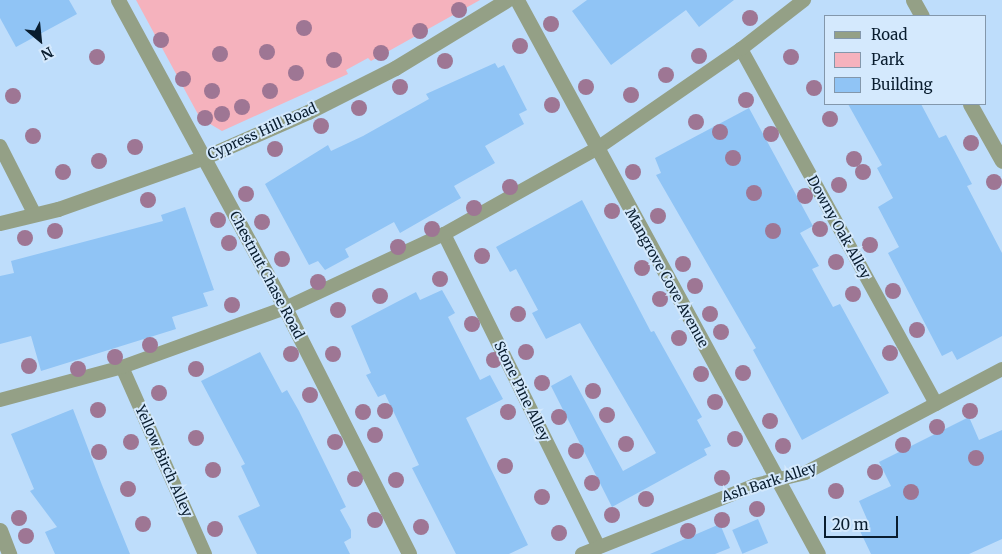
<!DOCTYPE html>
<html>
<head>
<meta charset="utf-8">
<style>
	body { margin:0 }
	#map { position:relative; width:1002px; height:554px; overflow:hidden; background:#beddfb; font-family:Merriweather,serif }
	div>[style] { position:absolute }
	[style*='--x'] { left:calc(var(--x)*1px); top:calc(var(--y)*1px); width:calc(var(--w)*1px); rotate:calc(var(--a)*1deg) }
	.green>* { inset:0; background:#f5b2bd }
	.building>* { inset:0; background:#90c4f5; transform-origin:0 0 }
	.service>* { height:14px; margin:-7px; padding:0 7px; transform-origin:7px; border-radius:7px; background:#94a086 }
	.minor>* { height:15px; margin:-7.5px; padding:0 7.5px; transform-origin:7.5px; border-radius:7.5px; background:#94a086 }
	.trees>* { width:16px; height:16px; margin:-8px; border-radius:50%; background:#9e7694 }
	span { translate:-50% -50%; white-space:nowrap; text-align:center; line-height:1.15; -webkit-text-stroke:4px #d4e9fd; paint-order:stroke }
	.street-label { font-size:14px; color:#091d2f }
	.legend { position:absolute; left:824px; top:15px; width:162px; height:90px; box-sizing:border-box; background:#d4e9fd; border:1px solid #8397ab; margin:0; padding:6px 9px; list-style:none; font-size:15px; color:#091d2f }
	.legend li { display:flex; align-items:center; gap:10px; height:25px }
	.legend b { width:25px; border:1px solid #8397ab }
	.north { position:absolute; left:15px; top:15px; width:50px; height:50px; -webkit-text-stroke:4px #d4e9fd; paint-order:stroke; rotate:152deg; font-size:14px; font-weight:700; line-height:20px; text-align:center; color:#091d2f }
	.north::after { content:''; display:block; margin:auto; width:18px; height:22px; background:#091d2f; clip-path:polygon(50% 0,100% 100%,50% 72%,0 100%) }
	.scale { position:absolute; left:824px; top:516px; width:74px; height:22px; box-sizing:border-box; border:2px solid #091d2f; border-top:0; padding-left:6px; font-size:15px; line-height:18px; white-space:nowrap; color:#091d2f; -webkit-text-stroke:4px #d4e9fd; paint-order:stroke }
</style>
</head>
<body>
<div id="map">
	<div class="green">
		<i style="clip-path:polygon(136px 0,480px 0,371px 61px,368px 58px,346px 70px,348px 74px,222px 131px,200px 118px)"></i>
	</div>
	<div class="building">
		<i style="clip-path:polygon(0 0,69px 0,77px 14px,16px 47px,0 18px)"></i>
		<i style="clip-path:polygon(587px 0,734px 0,699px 27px,686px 10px,611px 65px,572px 11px)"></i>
		<i style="clip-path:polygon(495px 63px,498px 68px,504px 65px,527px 110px,519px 114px,524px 124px,485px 146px,495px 163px,454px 186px,461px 198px,400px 233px,394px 222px,345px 249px,349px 257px,325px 270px,318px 261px,309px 265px,265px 184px,328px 145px,331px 151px,363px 136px,429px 99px,426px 94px)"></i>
		<i style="clip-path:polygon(848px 104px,921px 104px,939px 138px,946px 135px,961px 163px,972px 184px,967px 186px,1002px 253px,1002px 336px,957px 360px,952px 351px,942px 356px,888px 253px,899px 247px,878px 207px,893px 198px,877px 168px,882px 165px)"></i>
		<i style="clip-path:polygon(749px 108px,813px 226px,800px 233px,819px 266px,812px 269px,833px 307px,840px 304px,889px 393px,802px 440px,753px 350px,756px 348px,656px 175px,661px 173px,655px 158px)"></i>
		<i style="clip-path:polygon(582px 200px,651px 332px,654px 331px,702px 417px,697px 420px,711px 446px,704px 449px,707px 455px,612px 507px,551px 386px,571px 375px,623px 471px,656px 453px,580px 323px,546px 339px,532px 313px,538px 310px,516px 269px,510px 272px,496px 247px)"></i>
		<i style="clip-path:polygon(185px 207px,214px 290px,203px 293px,208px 306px,172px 317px,176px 329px,41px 371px,31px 336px,0 344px,0 276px,14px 273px,11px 261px,163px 221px,161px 215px)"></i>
		<i style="clip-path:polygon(442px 290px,455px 313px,448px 317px,480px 380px,490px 375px,503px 399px,466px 418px,528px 545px,509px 554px,456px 554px,412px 468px,419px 465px,385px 394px,378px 397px,366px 375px,371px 373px,351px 326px,416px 292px,420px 300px)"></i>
		<i style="clip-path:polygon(260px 352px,282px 393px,287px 390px,299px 411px,346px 507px,340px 510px,351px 530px,351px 538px,344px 542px,350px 554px,257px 554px,238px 516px,260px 506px,241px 466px,245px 464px,201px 381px)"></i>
		<i style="clip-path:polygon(73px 409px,102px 485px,130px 554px,55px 554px,45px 532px,57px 527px,30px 491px,34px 489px,11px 434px)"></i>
		<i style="clip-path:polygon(969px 417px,979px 440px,1002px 430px,1002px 539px,969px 554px,871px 554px,860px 531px,870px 526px,859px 501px,891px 486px,879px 462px)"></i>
		<i style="left:758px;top:519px;width:26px;height:28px;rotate:67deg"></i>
		<i style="clip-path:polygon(720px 524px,730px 548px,715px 554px,650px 554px)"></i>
	</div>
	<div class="service">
		<i style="--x:741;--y:49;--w:405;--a:61.2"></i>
		<i style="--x:0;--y:146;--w:77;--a:63.1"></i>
		<i style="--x:444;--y:234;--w:349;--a:63.7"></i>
		<i style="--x:122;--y:367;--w:205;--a:66.1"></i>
		<i style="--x:0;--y:400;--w:126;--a:-15.1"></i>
		<i style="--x:122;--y:367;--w:173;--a:-19.9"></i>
		<i style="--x:285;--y:308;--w:175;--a:-25"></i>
		<i style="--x:444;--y:234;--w:174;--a:-29.2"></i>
		<i style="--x:596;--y:149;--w:176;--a:-34.6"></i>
		<i style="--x:741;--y:49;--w:80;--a:-37.9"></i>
		<i style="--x:582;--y:554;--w:186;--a:-21.7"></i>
		<i style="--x:755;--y:485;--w:51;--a:-13.5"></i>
		<i style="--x:805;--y:473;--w:223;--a:-27.8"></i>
	</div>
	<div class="minor">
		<i style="--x:118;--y:0;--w:350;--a:61.5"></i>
		<i style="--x:285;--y:308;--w:275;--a:63.2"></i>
		<i style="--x:517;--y:0;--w:630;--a:61.48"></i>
		<i style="--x:913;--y:0;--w:18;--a:61"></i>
		<i style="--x:970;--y:104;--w:65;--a:60.7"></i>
		<i style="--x:0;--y:223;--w:60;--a:-13.6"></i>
		<i style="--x:58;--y:209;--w:156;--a:-19.5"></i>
		<i style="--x:205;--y:157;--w:112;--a:-23.6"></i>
		<i style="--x:308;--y:112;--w:97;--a:-26.8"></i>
		<i style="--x:395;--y:68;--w:131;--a:-31.3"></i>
		<i style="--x:0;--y:530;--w:26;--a:69"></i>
	</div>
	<div class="trees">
		<i style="left:459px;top:10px"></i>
		<i style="left:750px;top:18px"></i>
		<i style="left:551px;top:24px"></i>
		<i style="left:304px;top:28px"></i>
		<i style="left:420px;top:31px"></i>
		<i style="left:161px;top:40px"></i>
		<i style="left:520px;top:46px"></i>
		<i style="left:267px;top:52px"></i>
		<i style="left:381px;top:53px"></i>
		<i style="left:220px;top:54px"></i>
		<i style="left:699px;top:56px"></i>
		<i style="left:97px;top:57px"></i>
		<i style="left:791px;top:57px"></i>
		<i style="left:334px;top:60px"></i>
		<i style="left:445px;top:61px"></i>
		<i style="left:296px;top:73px"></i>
		<i style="left:666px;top:75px"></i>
		<i style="left:183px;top:79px"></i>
		<i style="left:400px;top:87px"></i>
		<i style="left:586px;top:87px"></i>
		<i style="left:814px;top:88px"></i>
		<i style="left:212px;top:91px"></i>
		<i style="left:270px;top:91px"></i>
		<i style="left:631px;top:95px"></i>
		<i style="left:13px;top:96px"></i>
		<i style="left:746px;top:100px"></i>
		<i style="left:552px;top:105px"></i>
		<i style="left:242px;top:107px"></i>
		<i style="left:359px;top:108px"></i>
		<i style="left:222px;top:114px"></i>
		<i style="left:205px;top:118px"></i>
		<i style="left:830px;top:119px"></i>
		<i style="left:696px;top:122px"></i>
		<i style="left:321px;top:126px"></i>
		<i style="left:720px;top:132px"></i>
		<i style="left:771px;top:134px"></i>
		<i style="left:33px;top:136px"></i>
		<i style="left:971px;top:143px"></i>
		<i style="left:135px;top:147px"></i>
		<i style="left:275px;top:149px"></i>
		<i style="left:733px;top:158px"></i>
		<i style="left:854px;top:159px"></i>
		<i style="left:99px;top:161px"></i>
		<i style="left:63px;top:172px"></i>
		<i style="left:633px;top:172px"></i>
		<i style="left:863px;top:172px"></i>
		<i style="left:994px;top:182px"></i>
		<i style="left:839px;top:185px"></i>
		<i style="left:510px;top:187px"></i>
		<i style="left:754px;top:193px"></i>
		<i style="left:246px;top:194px"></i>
		<i style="left:805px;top:196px"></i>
		<i style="left:148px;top:200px"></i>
		<i style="left:474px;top:208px"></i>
		<i style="left:612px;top:211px"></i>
		<i style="left:658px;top:216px"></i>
		<i style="left:218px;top:220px"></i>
		<i style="left:262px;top:222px"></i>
		<i style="left:432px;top:229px"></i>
		<i style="left:820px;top:229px"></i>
		<i style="left:55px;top:231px"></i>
		<i style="left:773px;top:231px"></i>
		<i style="left:25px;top:238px"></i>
		<i style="left:229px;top:243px"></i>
		<i style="left:870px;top:245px"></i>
		<i style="left:398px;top:247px"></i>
		<i style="left:482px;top:256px"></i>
		<i style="left:282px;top:259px"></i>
		<i style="left:836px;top:262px"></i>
		<i style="left:683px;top:264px"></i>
		<i style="left:642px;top:268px"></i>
		<i style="left:440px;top:279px"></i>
		<i style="left:318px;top:282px"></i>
		<i style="left:695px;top:286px"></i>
		<i style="left:893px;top:291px"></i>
		<i style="left:853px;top:294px"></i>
		<i style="left:380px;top:296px"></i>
		<i style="left:660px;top:299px"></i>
		<i style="left:232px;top:305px"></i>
		<i style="left:338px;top:310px"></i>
		<i style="left:518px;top:314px"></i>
		<i style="left:710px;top:314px"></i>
		<i style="left:472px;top:324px"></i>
		<i style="left:917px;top:330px"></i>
		<i style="left:721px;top:332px"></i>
		<i style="left:679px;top:338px"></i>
		<i style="left:150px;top:345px"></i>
		<i style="left:526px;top:352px"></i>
		<i style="left:890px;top:353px"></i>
		<i style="left:291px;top:354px"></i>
		<i style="left:333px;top:354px"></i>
		<i style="left:115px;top:357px"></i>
		<i style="left:494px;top:360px"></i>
		<i style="left:29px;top:366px"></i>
		<i style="left:78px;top:369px"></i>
		<i style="left:196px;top:369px"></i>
		<i style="left:743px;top:373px"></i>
		<i style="left:701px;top:374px"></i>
		<i style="left:542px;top:383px"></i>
		<i style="left:593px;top:391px"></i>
		<i style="left:159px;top:393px"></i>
		<i style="left:310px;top:395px"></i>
		<i style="left:715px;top:402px"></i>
		<i style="left:98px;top:410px"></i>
		<i style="left:385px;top:411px"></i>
		<i style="left:970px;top:411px"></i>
		<i style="left:363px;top:412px"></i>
		<i style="left:508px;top:412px"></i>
		<i style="left:607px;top:415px"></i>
		<i style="left:559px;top:417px"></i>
		<i style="left:770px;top:421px"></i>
		<i style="left:937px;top:427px"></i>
		<i style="left:375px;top:435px"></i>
		<i style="left:196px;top:438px"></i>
		<i style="left:735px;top:439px"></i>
		<i style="left:131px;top:442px"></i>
		<i style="left:335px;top:442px"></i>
		<i style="left:626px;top:444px"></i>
		<i style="left:903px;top:445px"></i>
		<i style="left:783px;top:446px"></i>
		<i style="left:576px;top:451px"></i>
		<i style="left:99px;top:452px"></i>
		<i style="left:976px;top:458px"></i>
		<i style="left:505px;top:466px"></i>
		<i style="left:213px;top:470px"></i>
		<i style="left:875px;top:472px"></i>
		<i style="left:722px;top:478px"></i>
		<i style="left:355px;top:479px"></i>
		<i style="left:396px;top:480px"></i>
		<i style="left:592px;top:483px"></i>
		<i style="left:128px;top:489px"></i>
		<i style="left:836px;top:491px"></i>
		<i style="left:911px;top:492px"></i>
		<i style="left:542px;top:497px"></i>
		<i style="left:646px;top:499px"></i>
		<i style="left:757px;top:509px"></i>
		<i style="left:612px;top:515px"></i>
		<i style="left:19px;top:518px"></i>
		<i style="left:375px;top:520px"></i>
		<i style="left:722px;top:520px"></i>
		<i style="left:143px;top:524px"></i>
		<i style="left:421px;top:527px"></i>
		<i style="left:215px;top:529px"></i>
		<i style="left:688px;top:531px"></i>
		<i style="left:559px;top:533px"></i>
		<i style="left:26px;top:536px"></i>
	</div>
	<div class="street-label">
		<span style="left:262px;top:131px;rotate:-24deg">Cypress Hill Road</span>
		<span style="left:839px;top:227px;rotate:61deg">Downy Oak Alley</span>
		<span style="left:267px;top:275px;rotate:62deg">Chestnut Chase Road</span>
		<span style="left:667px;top:278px;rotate:61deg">Mangrove Cove Avenue</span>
		<span style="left:522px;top:391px;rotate:64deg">Stone Pine Alley</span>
		<span style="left:164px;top:461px;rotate:66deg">Yellow Birch Alley</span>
		<span style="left:769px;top:482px;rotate:-18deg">Ash Bark Alley</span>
	</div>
	<ul class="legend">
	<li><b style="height:6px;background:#94a086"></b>Road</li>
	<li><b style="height:14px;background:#f5b2bd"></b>Park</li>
	<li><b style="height:14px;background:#90c4f5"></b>Building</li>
	</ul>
	<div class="north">N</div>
	<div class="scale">20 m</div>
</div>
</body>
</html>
